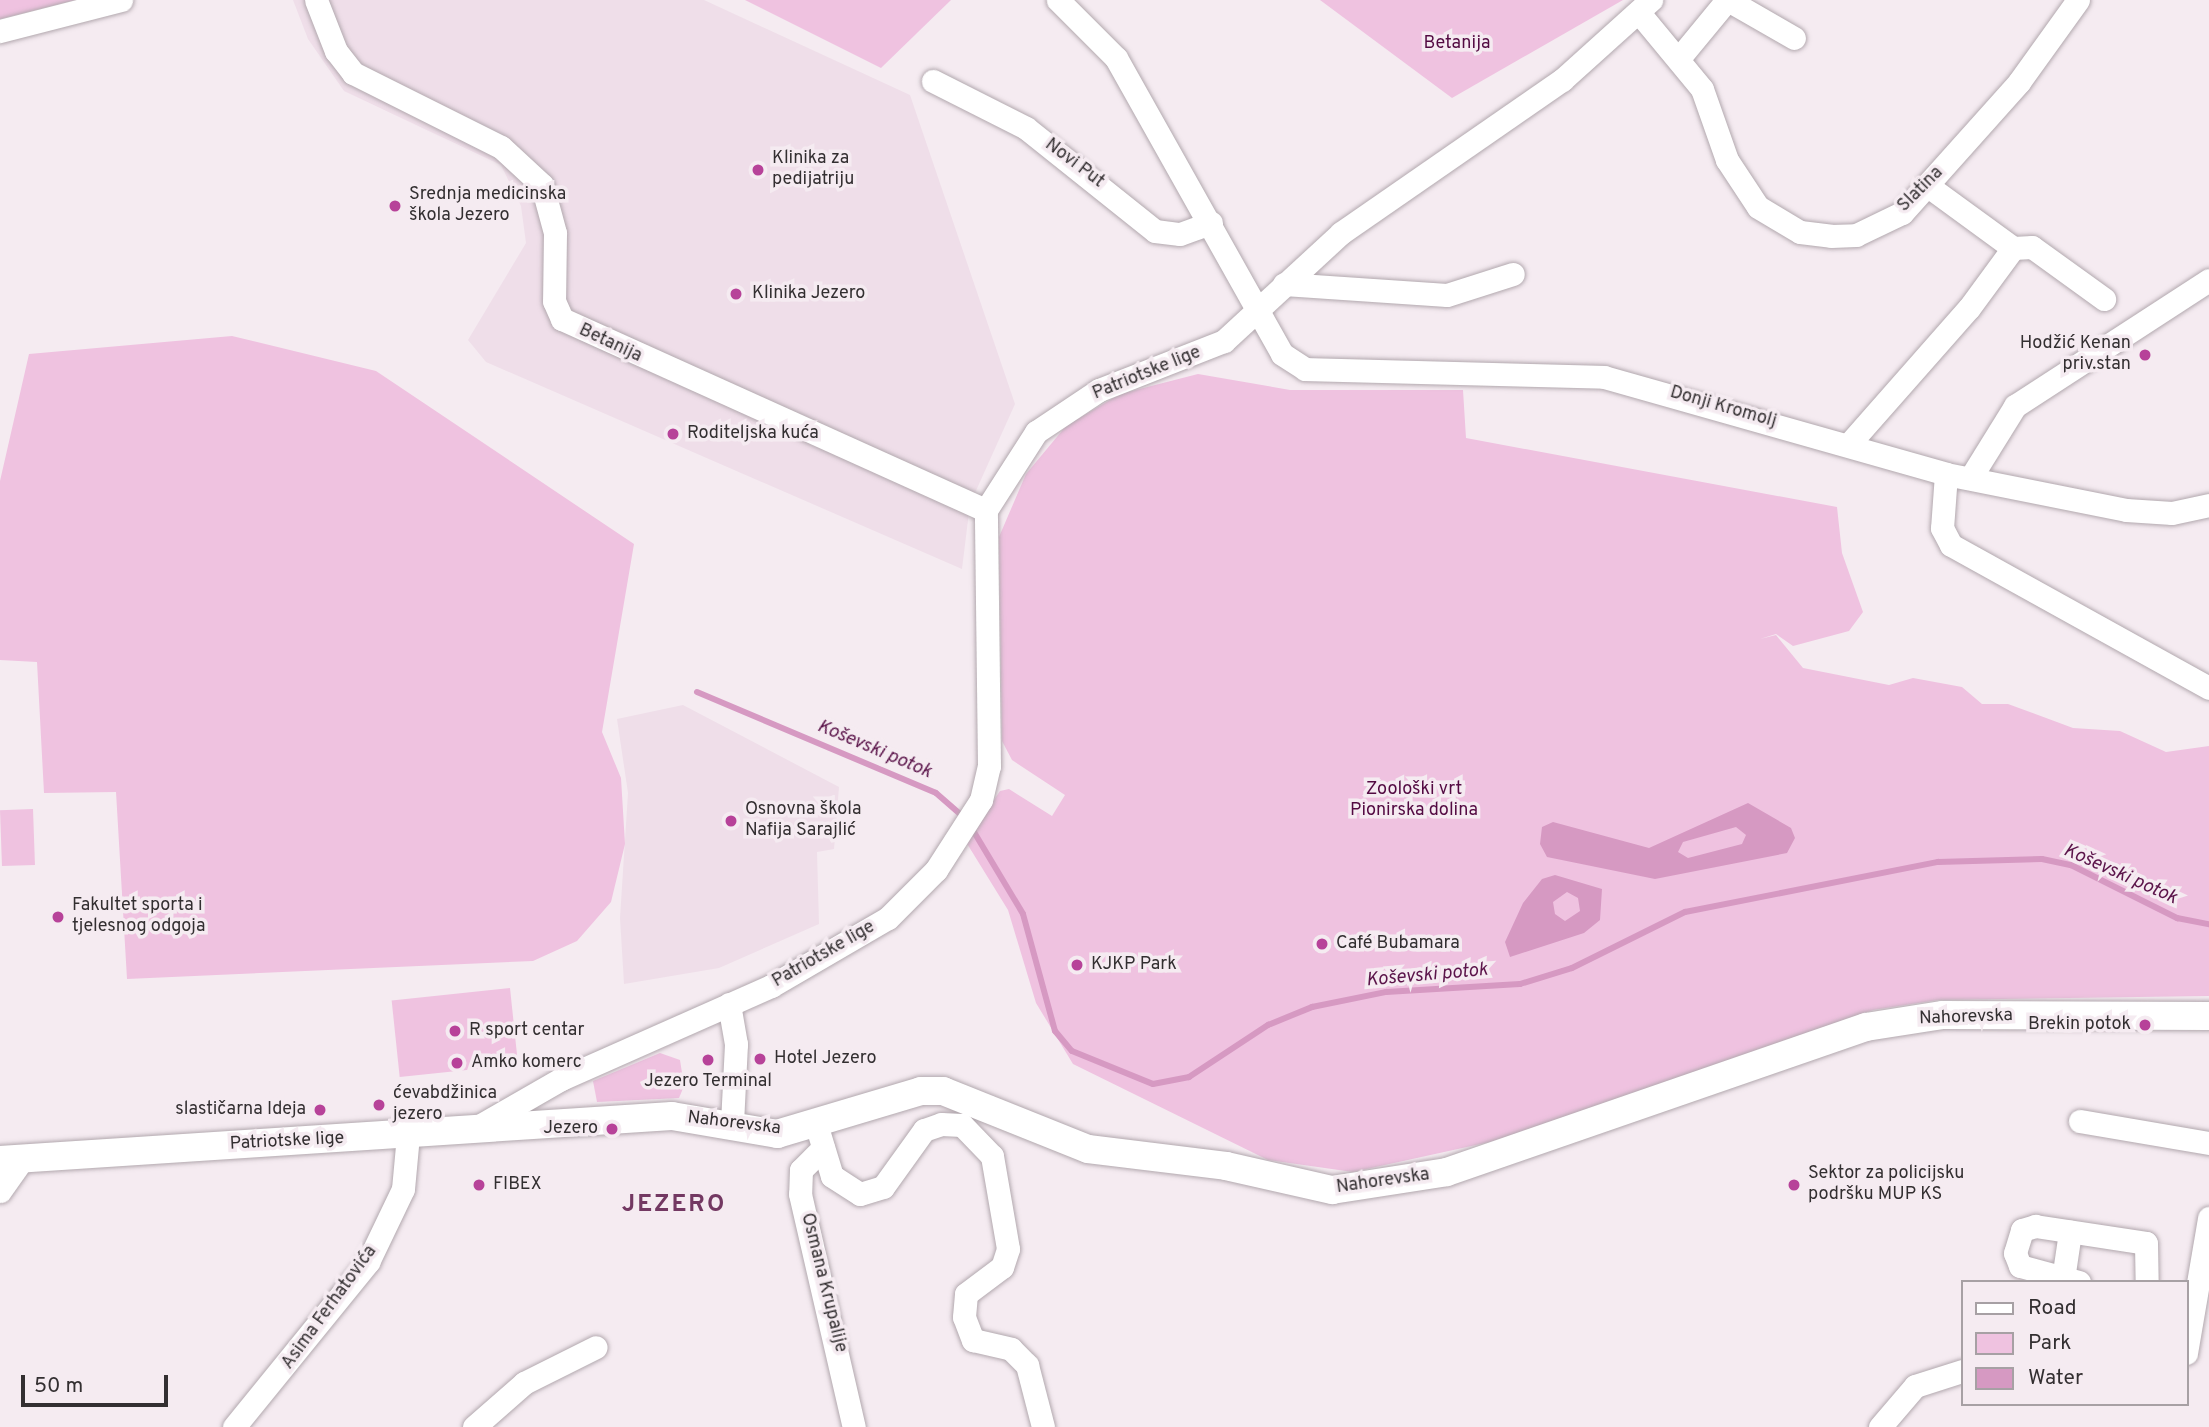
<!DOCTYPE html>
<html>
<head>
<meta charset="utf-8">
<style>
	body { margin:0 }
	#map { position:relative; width:2209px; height:1427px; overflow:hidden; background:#f5ebf1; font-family:Overpass,sans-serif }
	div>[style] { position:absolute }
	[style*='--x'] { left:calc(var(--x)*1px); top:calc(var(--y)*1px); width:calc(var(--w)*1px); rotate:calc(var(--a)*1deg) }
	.built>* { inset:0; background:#efdee9 }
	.green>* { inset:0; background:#efc2e0; transform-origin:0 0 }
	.water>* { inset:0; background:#d699c2 }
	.stream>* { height:6px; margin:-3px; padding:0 3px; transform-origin:3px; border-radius:3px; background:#d699c2 }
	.roads { filter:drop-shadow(0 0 2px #b2a8ae) drop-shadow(0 0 2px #b2a8ae) }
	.minor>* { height:23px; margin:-11.5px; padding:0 11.5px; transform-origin:11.5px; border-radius:11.5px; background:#fff }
	.tertiary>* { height:28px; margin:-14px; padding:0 14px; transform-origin:14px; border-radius:14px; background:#fff }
	.dots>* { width:19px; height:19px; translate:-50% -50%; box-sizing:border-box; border:4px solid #f5ebf1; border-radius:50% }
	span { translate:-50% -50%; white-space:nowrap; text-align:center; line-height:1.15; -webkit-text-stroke:7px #f5ebf1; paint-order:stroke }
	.park-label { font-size:18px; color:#530a42 }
	.poi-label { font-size:18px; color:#332f31 }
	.left { translate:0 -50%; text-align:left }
	.right { translate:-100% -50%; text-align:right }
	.street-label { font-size:18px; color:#332f31 }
	.water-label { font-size:19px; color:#5b144a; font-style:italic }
	.district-label { font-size:24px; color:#733862; font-weight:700; letter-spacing:2px }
	.legend { position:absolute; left:1961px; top:1280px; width:228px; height:126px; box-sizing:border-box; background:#f5ebf1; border:2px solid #a7a0a4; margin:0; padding:9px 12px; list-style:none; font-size:21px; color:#332f31 }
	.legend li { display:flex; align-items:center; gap:14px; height:35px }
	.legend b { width:35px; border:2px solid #a7a0a4 }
	.scale { position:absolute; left:21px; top:1375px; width:147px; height:32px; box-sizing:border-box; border:4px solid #332f31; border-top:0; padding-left:9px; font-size:21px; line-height:24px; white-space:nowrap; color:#332f31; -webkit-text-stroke:5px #f5ebf1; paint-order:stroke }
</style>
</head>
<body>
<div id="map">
	<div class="built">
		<i style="clip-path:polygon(293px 0,704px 0,910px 95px,1015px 404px,970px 504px,962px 569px,486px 362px,468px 340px,526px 243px,521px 206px,501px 165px,344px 91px,308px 39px)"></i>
		<i style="clip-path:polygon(683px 705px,839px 787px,834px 849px,817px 852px,819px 924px,719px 968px,624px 984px,620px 918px,628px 793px,617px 719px)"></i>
	</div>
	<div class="green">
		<i style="clip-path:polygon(0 0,75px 0,0 19px)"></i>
		<i style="clip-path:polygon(745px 0,951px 0,881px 68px)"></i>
		<i style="clip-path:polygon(1320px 0,1623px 0,1452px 98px)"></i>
		<i style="clip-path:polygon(232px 336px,376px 371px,634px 544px,602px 732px,621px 778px,625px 844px,611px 902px,577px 941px,533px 961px,127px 979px,116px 792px,44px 793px,37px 662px,0 660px,0 481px,29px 354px)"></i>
		<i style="clip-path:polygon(1198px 374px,1290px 390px,1463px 390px,1466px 438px,1837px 507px,1842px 553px,1863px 612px,1849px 631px,1793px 646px,1776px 634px,1760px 639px,1776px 635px,1803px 668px,1889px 685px,1913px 678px,1962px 687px,1982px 704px,2008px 704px,2073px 728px,2120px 731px,2166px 752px,2209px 746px,2209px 996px,1938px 1000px,1873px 1010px,1508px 1138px,1353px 1172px,1268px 1160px,1073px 1064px,1036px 1003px,1008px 910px,966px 842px,1000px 791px,1009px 789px,1052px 816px,1065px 795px,1012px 760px,1002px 741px,999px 537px,1026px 474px,1066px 426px,1120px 394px)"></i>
		<i style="left:33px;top:809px;width:56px;height:33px;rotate:88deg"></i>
		<i style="left:510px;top:988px;width:77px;height:119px;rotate:84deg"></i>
		<i style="clip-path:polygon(660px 1053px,680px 1060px,684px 1086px,679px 1098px,597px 1102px,593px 1081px)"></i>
	</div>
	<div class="water">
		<i style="clip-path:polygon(evenodd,1748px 803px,1791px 828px,1795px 838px,1787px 853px,1655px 879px,1547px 857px,1540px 844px,1542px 827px,1553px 822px,1649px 848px,1748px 803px,1736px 827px,1746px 835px,1742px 844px,1688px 858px,1678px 852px,1683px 842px,1736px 827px)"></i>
		<i style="clip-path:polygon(evenodd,1555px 875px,1602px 889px,1600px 920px,1584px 933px,1510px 957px,1505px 942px,1523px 903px,1542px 879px,1555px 875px,1567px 892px,1578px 898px,1580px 911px,1565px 921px,1555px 914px,1553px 902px,1567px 892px)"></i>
	</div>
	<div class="stream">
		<i style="--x:697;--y:692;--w:259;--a:22.9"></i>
		<i style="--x:936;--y:793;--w:38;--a:41"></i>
		<i style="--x:971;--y:827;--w:101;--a:59.1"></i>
		<i style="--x:1023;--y:914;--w:121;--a:74.7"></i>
		<i style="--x:1055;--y:1031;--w:26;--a:50"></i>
		<i style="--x:1072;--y:1051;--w:87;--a:22.2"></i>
		<i style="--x:1153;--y:1084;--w:37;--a:-11"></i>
		<i style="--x:1189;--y:1077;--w:95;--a:-33.4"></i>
		<i style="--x:1268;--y:1025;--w:48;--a:-22.2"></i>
		<i style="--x:1312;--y:1007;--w:76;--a:-11.5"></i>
		<i style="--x:1386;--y:992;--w:134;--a:-3.4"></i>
		<i style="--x:1520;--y:984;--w:54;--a:-17.1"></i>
		<i style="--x:1572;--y:968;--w:126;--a:-26.4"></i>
		<i style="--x:1685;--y:912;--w:258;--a:-11.2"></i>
		<i style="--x:1938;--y:862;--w:104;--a:-1.7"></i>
		<i style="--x:2042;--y:859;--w:30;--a:12"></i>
		<i style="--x:2071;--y:865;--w:119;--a:26.6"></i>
		<i style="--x:2177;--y:918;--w:33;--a:11"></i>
	</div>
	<div class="roads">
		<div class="minor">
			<i style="--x:316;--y:0;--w:55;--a:68.6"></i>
			<i style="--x:336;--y:51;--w:28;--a:52"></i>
			<i style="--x:353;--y:73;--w:165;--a:26.6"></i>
			<i style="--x:501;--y:147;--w:56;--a:42.8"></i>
			<i style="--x:542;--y:185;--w:50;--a:74.8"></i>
			<i style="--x:555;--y:233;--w:68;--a:90.8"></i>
			<i style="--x:554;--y:301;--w:20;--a:66"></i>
			<i style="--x:562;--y:319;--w:465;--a:24.3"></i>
			<i style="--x:1058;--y:0;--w:82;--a:45"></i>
			<i style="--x:1116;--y:58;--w:339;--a:60.7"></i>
			<i style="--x:1282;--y:354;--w:27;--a:33"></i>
			<i style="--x:1305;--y:369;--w:299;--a:1.5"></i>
			<i style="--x:1604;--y:377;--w:355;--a:15.8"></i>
			<i style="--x:1946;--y:474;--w:184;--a:11.3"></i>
			<i style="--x:2126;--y:510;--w:46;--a:3.7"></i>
			<i style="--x:2172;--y:513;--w:38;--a:-12"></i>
			<i style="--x:1728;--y:0;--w:76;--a:29.9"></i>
			<i style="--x:1640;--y:14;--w:97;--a:50.4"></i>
			<i style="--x:1702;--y:89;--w:75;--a:70.6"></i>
			<i style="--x:1727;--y:160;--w:56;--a:56.6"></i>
			<i style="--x:1758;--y:207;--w:49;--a:30.8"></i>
			<i style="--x:1800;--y:232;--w:31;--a:7"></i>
			<i style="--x:1831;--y:236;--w:25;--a:-2"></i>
			<i style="--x:1856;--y:235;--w:51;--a:-25.6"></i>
			<i style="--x:1902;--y:213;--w:176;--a:-48.2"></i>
			<i style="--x:2019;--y:82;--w:101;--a:-54.3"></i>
			<i style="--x:0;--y:31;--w:125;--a:-14.4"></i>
			<i style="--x:1680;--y:57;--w:74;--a:-50.5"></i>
			<i style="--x:933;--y:81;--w:104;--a:26.8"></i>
			<i style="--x:1026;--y:128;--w:165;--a:38.6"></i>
			<i style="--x:1155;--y:231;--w:25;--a:7"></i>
			<i style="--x:1180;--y:234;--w:33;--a:-20"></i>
			<i style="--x:1928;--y:186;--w:105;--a:36.1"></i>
			<i style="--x:1284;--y:284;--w:163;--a:3.9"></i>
			<i style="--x:1447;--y:295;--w:69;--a:-17.7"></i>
			<i style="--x:1849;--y:444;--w:181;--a:-48.6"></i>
			<i style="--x:1969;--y:308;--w:74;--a:-53.7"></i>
			<i style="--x:2013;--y:248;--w:19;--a:-3"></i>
			<i style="--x:2032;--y:247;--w:89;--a:35.8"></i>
			<i style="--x:1946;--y:474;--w:54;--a:94.2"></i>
			<i style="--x:1942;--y:528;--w:19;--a:62"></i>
			<i style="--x:1951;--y:545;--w:295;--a:29"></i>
			<i style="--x:1971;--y:477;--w:84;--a:-58.2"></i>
			<i style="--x:2015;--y:406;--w:231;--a:-33"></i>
			<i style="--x:729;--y:1004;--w:41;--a:80.1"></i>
			<i style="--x:736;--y:1044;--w:80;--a:92.9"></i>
			<i style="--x:2080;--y:1121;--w:131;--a:9.7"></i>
			<i style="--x:817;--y:1127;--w:51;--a:73"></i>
			<i style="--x:832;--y:1176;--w:33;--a:33"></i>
			<i style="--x:860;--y:1194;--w:24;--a:-17"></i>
			<i style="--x:883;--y:1187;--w:70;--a:-54.3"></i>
			<i style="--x:924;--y:1130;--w:18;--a:-19"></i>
			<i style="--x:941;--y:1124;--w:21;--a:3"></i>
			<i style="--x:962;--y:1125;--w:43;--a:45.9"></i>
			<i style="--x:992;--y:1156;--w:94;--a:80.2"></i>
			<i style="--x:1008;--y:1249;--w:19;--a:108"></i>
			<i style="--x:1002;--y:1267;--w:45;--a:143.1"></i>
			<i style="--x:966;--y:1294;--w:23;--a:95"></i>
			<i style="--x:964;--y:1317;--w:25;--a:69"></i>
			<i style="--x:973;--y:1340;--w:39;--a:13"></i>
			<i style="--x:1011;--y:1349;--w:23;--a:45"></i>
			<i style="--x:1027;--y:1365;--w:64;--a:75.5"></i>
			<i style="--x:474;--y:1129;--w:100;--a:-29.9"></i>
			<i style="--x:561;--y:1079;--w:230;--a:-23.9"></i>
			<i style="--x:771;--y:986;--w:135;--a:-30.2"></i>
			<i style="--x:888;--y:918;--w:68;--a:-45"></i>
			<i style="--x:936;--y:870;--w:83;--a:-57.3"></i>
			<i style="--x:981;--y:800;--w:35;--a:-77"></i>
			<i style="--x:989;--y:766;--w:256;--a:-90.7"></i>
			<i style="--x:986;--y:510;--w:93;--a:-57.3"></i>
			<i style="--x:1036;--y:432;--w:76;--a:-33.7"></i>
			<i style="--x:1099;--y:390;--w:134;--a:-21.4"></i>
			<i style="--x:1224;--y:341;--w:159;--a:-42.7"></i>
			<i style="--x:1341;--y:233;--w:269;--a:-34.7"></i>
			<i style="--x:1562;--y:80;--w:120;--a:-42"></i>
			<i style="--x:823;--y:1148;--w:31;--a:135"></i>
			<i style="--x:801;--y:1170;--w:24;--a:92"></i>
			<i style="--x:800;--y:1194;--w:239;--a:77"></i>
			<i style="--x:0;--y:1191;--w:42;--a:-54.8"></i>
			<i style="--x:2063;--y:1279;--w:48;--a:-81.5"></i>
			<i style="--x:2079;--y:1282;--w:61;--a:-164.8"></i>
			<i style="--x:2020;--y:1266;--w:14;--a:-111"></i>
			<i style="--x:2015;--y:1253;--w:24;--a:-73"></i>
			<i style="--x:2022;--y:1230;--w:14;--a:-17"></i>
			<i style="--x:2035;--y:1226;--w:112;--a:8.7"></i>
			<i style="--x:2146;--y:1243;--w:39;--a:89"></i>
			<i style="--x:2186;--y:1353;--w:137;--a:-80.3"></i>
			<i style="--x:234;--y:1427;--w:213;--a:-50.9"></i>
			<i style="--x:368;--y:1262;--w:81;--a:-64.4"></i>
			<i style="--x:403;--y:1189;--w:54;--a:-84.7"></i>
			<i style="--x:474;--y:1427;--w:67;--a:-41.3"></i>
			<i style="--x:524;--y:1383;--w:80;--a:-26.6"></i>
			<i style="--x:1880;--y:1427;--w:54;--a:-49.5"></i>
			<i style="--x:1915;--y:1386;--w:49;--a:-17.7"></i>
		</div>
		<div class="tertiary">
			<i style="--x:0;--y:1160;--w:673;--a:-3.75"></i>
			<i style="--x:672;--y:1116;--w:107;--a:9.7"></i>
			<i style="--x:777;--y:1134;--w:150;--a:-16.6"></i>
			<i style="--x:921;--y:1091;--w:22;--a:0"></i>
			<i style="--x:943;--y:1091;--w:156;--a:21.8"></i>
			<i style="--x:1088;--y:1149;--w:139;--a:7"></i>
			<i style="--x:1226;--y:1166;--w:109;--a:12.8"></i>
			<i style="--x:1332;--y:1190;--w:116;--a:-8.9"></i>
			<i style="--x:1447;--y:1172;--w:443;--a:-19.1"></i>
			<i style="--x:1866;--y:1027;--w:78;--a:-8.9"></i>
			<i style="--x:1943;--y:1015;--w:266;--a:0.2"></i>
		</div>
	</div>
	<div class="dots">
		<i style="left:758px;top:170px;background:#b74299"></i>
		<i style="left:395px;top:206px;background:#b74299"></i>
		<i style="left:736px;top:294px;background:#b74299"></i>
		<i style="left:2145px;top:355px;background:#b74299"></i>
		<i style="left:673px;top:434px;background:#b74299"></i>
		<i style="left:731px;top:821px;background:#b74299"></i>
		<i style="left:58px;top:917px;background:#b74299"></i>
		<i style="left:1322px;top:944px;background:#b74299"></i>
		<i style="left:1077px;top:965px;background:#b74299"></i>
		<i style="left:2145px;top:1025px;background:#b74299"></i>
		<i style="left:455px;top:1031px;background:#b74299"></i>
		<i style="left:760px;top:1059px;background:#b74299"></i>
		<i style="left:708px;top:1060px;background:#b74299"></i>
		<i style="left:457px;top:1063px;background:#b74299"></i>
		<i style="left:379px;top:1105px;background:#b74299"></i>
		<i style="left:320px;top:1110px;background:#b74299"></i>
		<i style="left:612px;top:1129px;background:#b74299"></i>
		<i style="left:479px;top:1185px;background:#b74299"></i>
		<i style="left:1794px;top:1185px;background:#b74299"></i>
	</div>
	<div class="park-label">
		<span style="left:1457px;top:44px">Betanija</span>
		<span style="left:1414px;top:801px">Zoološki vrt<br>Pionirska dolina</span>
	</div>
	<div class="poi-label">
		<span class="left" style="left:772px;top:170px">Klinika za<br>pedijatriju</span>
		<span class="left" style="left:409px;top:206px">Srednja medicinska<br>škola Jezero</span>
		<span class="left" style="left:752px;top:294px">Klinika Jezero</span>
		<span class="right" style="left:2131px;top:355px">Hodžić Kenan<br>priv.stan</span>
		<span class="left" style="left:687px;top:434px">Roditeljska kuća</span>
		<span class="left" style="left:745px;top:821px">Osnovna škola<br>Nafija Sarajlić</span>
		<span class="left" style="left:72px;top:917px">Fakultet sporta i<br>tjelesnog odgoja</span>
		<span class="left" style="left:1336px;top:944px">Café Bubamara</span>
		<span class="left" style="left:1091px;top:965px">KJKP Park</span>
		<span class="right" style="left:2131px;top:1025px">Brekin potok</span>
		<span class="left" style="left:469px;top:1031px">R sport centar</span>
		<span class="left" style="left:774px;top:1059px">Hotel Jezero</span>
		<span class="left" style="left:471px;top:1063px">Amko komerc</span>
		<span style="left:708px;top:1082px">Jezero Terminal</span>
		<span class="left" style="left:393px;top:1105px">ćevabdžinica<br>jezero</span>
		<span class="right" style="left:306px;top:1110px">slastičarna Ideja</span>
		<span class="right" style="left:598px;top:1129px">Jezero</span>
		<span class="left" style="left:1808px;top:1185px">Sektor za policijsku<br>podršku MUP KS</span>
		<span class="left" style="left:493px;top:1185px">FIBEX</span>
	</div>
	<div class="street-label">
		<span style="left:1074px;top:164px;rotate:37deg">Novi Put</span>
		<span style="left:1921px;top:190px;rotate:-45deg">Slatina</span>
		<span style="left:610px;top:344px;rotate:25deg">Betanija</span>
		<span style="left:1147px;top:374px;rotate:-22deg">Patriotske lige</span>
		<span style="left:1723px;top:408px;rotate:16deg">Donji Kromolj</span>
		<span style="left:824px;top:955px;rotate:-30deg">Patriotske lige</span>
		<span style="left:1966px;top:1018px;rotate:-2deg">Nahorevska</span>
		<span style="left:734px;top:1124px;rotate:7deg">Nahorevska</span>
		<span style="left:287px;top:1142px;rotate:-3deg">Patriotske lige</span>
		<span style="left:1383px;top:1182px;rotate:-8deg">Nahorevska</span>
		<span style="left:823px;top:1283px;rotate:76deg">Osmana Krupalije</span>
		<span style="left:330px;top:1308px;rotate:-54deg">Asima Ferhatovića</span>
	</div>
	<div class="water-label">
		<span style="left:874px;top:750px;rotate:23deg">Koševski potok</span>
		<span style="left:2120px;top:875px;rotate:24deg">Koševski potok</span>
		<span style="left:1427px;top:976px;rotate:-5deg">Koševski potok</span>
	</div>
	<div class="district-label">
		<span style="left:674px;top:1206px">JEZERO</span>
	</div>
	<ul class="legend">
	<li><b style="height:9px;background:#fff"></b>Road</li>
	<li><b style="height:19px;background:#efc2e0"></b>Park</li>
	<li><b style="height:19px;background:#d699c2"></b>Water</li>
	</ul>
	<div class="scale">50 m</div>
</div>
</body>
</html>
